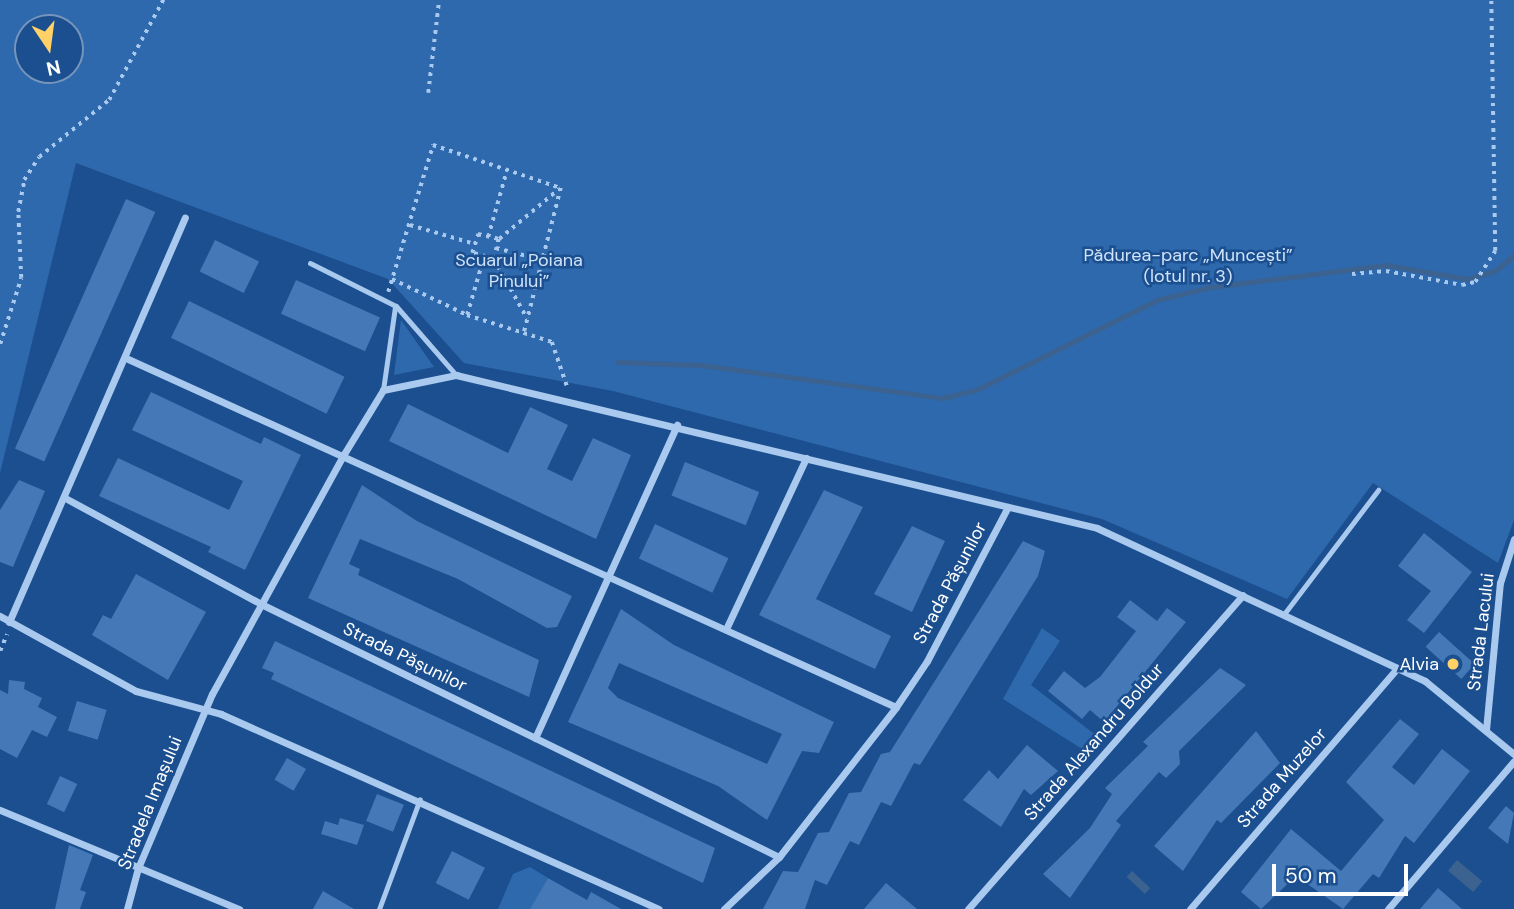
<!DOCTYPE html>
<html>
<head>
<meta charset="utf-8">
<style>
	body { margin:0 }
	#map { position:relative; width:1514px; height:909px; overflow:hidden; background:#1b4f8f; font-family:"DM Sans",sans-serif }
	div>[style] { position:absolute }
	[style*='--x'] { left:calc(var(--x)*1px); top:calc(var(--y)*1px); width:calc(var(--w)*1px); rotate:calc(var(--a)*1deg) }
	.green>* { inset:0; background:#2e69ad }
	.water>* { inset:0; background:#3c6290; transform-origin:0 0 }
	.stream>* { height:5px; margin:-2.5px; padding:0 2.5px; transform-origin:2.5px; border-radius:2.5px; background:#3c6290 }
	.building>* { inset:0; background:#4478b7; transform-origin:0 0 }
	.path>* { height:3.5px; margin-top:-1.75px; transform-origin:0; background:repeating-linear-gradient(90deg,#a9c9ee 0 3.5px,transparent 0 8.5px) }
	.service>* { height:5px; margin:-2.5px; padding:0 2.5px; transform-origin:2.5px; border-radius:2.5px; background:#a9c9ee }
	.minor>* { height:7px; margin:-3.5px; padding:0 3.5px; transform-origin:3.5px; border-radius:3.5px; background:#a9c9ee }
	.dots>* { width:19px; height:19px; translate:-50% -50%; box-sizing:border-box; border:4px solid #1b4f8f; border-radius:50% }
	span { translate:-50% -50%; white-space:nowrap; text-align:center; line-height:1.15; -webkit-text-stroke:5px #1b4f8f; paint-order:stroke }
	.park-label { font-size:18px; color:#cfe3fa }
	.street-label { font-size:18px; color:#fff }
	.poi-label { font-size:18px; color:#fff }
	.right { translate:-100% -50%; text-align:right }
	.north { position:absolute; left:14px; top:14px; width:70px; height:70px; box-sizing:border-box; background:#1b4f8f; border:2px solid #7695bc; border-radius:50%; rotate:167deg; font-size:19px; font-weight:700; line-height:28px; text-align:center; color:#fff }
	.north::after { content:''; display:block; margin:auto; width:24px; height:32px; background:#ffd166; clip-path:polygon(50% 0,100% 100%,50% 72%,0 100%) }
	.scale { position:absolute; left:1272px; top:864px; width:136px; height:32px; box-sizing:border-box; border:4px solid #fff; border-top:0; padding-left:9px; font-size:21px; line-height:24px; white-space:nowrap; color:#fff; -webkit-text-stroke:5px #1b4f8f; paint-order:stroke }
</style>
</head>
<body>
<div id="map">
	<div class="green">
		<i style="clip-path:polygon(evenodd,0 0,1514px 0,1514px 520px,1498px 563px,1373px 483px,1287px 599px,1102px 519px,613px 391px,464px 363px,388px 279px,76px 163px,0 473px,0 0,28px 28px,70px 28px,70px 70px,28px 70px,28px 28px)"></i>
		<i style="clip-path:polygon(401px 320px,434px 367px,394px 375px)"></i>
		<i style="clip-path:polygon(1042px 628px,1060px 641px,1031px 685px,1102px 740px,1090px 754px,1003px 699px)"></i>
		<i style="clip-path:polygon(530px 867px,548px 878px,533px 905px,539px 909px,498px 909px,513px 874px)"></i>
	</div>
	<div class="water">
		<i style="left:1457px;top:860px;width:33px;height:14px;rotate:40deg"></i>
		<i style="left:1132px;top:871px;width:25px;height:8px;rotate:43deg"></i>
	</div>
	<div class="stream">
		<i style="--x:618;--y:362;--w:83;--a:2.1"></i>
		<i style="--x:701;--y:365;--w:244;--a:7.8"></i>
		<i style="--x:943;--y:398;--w:36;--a:-14"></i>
		<i style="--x:978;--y:389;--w:200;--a:-26.4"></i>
		<i style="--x:1157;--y:300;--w:56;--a:-13.5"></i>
		<i style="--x:1211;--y:287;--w:176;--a:-7.2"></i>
		<i style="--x:1386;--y:265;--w:83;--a:9.7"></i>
		<i style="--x:1468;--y:279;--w:28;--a:-17"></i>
		<i style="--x:1495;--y:271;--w:25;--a:-40"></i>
	</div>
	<div class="building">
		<i style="left:126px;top:199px;width:32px;height:273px;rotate:24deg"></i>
		<i style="left:215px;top:240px;width:49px;height:35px;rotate:26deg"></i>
		<i style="left:296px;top:280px;width:92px;height:37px;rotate:24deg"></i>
		<i style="left:189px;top:301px;width:173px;height:41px;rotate:26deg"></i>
		<i style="clip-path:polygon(151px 392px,261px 444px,264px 437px,301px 455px,245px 570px,208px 552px,211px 547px,99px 496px,118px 458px,229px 510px,243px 481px,132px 430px)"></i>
		<i style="clip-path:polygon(408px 404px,508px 453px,530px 407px,568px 425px,547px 469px,572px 481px,593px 438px,631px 455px,596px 539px,389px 441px)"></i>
		<i style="left:685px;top:462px;width:80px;height:36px;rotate:22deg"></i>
		<i style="clip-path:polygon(19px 480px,45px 491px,13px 567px,0 562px,0 510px)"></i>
		<i style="clip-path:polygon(362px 485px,417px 521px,572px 596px,557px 627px,547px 628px,458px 579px,360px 539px,349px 564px,360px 569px,358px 575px,539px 660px,529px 697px,308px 598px)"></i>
		<i style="clip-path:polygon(824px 490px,863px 507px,816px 599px,891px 636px,875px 669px,759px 615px)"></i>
		<i style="left:655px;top:524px;width:81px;height:38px;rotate:25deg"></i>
		<i style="clip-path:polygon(912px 526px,945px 541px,912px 612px,874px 594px)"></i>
		<i style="clip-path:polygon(1424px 533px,1472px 572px,1424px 633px,1407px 620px,1431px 591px,1398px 566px)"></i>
		<i style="clip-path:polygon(1023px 541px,1045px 551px,1038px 576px,920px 765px,914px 763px,891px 806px,881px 802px,859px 845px,850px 841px,827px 885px,815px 880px,805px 909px,763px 909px,783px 871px,798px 872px,818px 833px,829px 832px,849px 793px,861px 792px,881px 754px,890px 752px)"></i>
		<i style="clip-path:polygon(136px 574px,206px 612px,168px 680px,92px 635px,103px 615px,111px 619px)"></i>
		<i style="clip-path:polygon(1130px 600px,1157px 621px,1167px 608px,1186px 622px,1104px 722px,1090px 710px,1082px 719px,1048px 691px,1064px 671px,1085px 688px,1100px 677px,1136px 631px,1117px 617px)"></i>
		<i style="clip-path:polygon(evenodd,621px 609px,674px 645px,834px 722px,819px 753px,802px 751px,767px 820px,718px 786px,568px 722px,621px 609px,619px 663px,782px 734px,767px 764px,618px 698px,608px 688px,619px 663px)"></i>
		<i style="left:1439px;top:632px;width:48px;height:20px;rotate:42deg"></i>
		<i style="clip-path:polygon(275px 641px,715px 848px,703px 883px,271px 679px,274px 673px,262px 668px)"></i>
		<i style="clip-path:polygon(1220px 668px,1246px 685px,1179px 751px,1180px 764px,1166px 778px,1159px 772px,1116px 821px,1121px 825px,1070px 898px,1043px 874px,1090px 828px,1112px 794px,1105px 788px,1148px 746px,1143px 742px)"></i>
		<i style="clip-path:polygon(9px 680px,25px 682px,24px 689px,42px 698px,38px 707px,57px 717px,47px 737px,32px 730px,17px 758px,0 749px,0 690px,8px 694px)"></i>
		<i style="left:77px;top:701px;width:31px;height:31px;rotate:17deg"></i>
		<i style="clip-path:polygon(1400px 719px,1419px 734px,1392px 767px,1414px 785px,1442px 749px,1470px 771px,1414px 843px,1405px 836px,1379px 878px,1373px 874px,1343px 909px,1296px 876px,1261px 909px,1241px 892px,1291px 829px,1341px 871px,1384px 820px,1346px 782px)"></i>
		<i style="clip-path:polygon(1256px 731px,1280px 763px,1221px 823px,1217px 820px,1183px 871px,1154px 846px)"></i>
		<i style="clip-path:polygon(1027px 745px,1058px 771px,1031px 795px,1024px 789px,1001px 827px,963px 800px,989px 770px,998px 779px)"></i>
		<i style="left:287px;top:758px;width:22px;height:25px;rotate:30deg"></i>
		<i style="left:60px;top:776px;width:19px;height:31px;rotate:25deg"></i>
		<i style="left:377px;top:794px;width:29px;height:29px;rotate:22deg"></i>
		<i style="clip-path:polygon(1506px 806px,1514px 813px,1508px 844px,1488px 828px)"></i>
		<i style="clip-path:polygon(340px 818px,364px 825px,357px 845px,321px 834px,325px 821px,338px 825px)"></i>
		<i style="clip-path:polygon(69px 845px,93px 855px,80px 890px,86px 892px,80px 909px,55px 909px)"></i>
		<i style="left:452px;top:851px;width:37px;height:36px;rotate:27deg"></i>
		<i style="clip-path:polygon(548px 878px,587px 900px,591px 892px,621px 909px,530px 909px)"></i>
		<i style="clip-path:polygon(886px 883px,917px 909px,864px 909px)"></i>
		<i style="clip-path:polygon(1438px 888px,1462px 909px,1420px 909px)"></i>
		<i style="clip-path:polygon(323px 891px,354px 909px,313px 909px)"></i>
	</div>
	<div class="path">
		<i style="--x:428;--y:93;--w:94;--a:-83.3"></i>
		<i style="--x:410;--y:225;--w:68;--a:16.3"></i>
		<i style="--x:488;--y:237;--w:66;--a:-74.3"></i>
		<i style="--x:499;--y:239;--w:78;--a:-39.8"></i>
		<i style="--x:496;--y:248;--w:48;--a:14.6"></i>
		<i style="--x:494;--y:259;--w:23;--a:-165"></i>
		<i style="--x:472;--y:253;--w:20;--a:-72"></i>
		<i style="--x:478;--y:234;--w:22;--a:13"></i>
		<i style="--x:499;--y:239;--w:21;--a:104"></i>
		<i style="--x:494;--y:259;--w:68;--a:60.8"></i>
		<i style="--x:1352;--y:274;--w:34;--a:-5"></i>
		<i style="--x:1386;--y:271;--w:77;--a:10.4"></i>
		<i style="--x:1462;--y:285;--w:13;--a:-13"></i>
		<i style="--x:1475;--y:282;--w:37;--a:-57"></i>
		<i style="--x:1495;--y:251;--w:251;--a:-90.9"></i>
		<i style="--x:392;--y:279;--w:83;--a:25.6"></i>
		<i style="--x:467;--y:315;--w:89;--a:17.6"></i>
		<i style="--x:552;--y:342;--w:50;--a:71.2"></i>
		<i style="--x:388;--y:292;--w:154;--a:-73"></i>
		<i style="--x:433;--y:145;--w:135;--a:18.6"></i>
		<i style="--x:561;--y:188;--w:150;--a:104.3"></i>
		<i style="--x:467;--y:315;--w:61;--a:-73.9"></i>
		<i style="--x:0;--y:344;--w:69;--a:-72.3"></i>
		<i style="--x:21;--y:278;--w:66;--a:-92.6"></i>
		<i style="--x:18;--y:212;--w:33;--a:-79"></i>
		<i style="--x:24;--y:180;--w:27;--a:-57"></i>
		<i style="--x:39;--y:157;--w:90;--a:-39.2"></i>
		<i style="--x:109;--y:100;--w:114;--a:-61.6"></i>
		<i style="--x:0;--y:651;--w:18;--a:-68"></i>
	</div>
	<div class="service">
		<i style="--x:310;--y:263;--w:96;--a:26.6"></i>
		<i style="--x:396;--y:306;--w:91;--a:49"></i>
		<i style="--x:383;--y:390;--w:84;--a:-81.8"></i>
		<i style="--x:1284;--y:614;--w:156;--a:-52.8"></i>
		<i style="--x:379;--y:909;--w:117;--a:-69.6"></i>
	</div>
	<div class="minor">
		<i style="--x:128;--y:359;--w:843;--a:24.38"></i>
		<i style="--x:67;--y:499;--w:221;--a:28.4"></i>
		<i style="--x:261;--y:604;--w:576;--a:26.03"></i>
		<i style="--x:0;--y:616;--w:155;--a:28.9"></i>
		<i style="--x:136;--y:691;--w:88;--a:15.1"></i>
		<i style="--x:221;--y:714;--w:479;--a:24"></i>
		<i style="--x:9;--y:622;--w:441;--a:-66.5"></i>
		<i style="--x:726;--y:629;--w:189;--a:-64.9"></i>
		<i style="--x:1486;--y:730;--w:148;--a:-84.6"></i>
		<i style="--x:1500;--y:583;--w:46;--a:-72.3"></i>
		<i style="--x:535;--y:738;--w:344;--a:-65.6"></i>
		<i style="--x:0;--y:810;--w:259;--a:22.5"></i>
		<i style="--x:127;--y:909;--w:42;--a:-75"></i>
		<i style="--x:138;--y:868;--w:189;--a:-67"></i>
		<i style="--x:212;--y:694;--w:274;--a:-61.2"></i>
		<i style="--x:344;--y:454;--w:75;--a:-58.6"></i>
		<i style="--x:383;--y:390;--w:75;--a:-11.6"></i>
		<i style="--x:456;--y:375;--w:659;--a:13.42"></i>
		<i style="--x:1097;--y:528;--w:362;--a:25"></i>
		<i style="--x:1425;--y:681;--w:115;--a:39.4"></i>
		<i style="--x:724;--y:909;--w:76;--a:-43.4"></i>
		<i style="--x:779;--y:857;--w:190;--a:-52"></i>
		<i style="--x:896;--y:707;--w:55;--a:-56"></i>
		<i style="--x:927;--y:661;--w:174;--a:-62.3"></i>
		<i style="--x:968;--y:909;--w:417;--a:-48.8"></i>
		<i style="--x:1190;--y:909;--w:318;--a:-49.3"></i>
		<i style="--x:1388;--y:909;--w:194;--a:-49.6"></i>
	</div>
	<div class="dots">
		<i style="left:1453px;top:664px;background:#ffd166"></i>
	</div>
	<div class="park-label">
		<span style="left:1188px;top:266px">Pădurea-parc „Muncești”<br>(lotul nr. 3)</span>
		<span style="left:519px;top:271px">Scuarul „Poiana<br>Pinului”</span>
	</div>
	<div class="street-label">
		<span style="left:950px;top:583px;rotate:-62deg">Strada Pășunilor</span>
		<span style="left:1481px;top:632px;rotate:-83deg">Strada Lacului</span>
		<span style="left:405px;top:657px;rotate:26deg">Strada Pășunilor</span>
		<span style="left:1094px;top:742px;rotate:-49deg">Strada Alexandru Boldur</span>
		<span style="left:1282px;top:778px;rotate:-49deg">Strada Muzelor</span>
		<span style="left:150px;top:803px;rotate:-68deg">Stradela Imașului</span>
	</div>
	<div class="poi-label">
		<span class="right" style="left:1439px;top:664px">Alvia</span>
	</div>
	<div class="north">N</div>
	<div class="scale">50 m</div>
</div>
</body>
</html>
